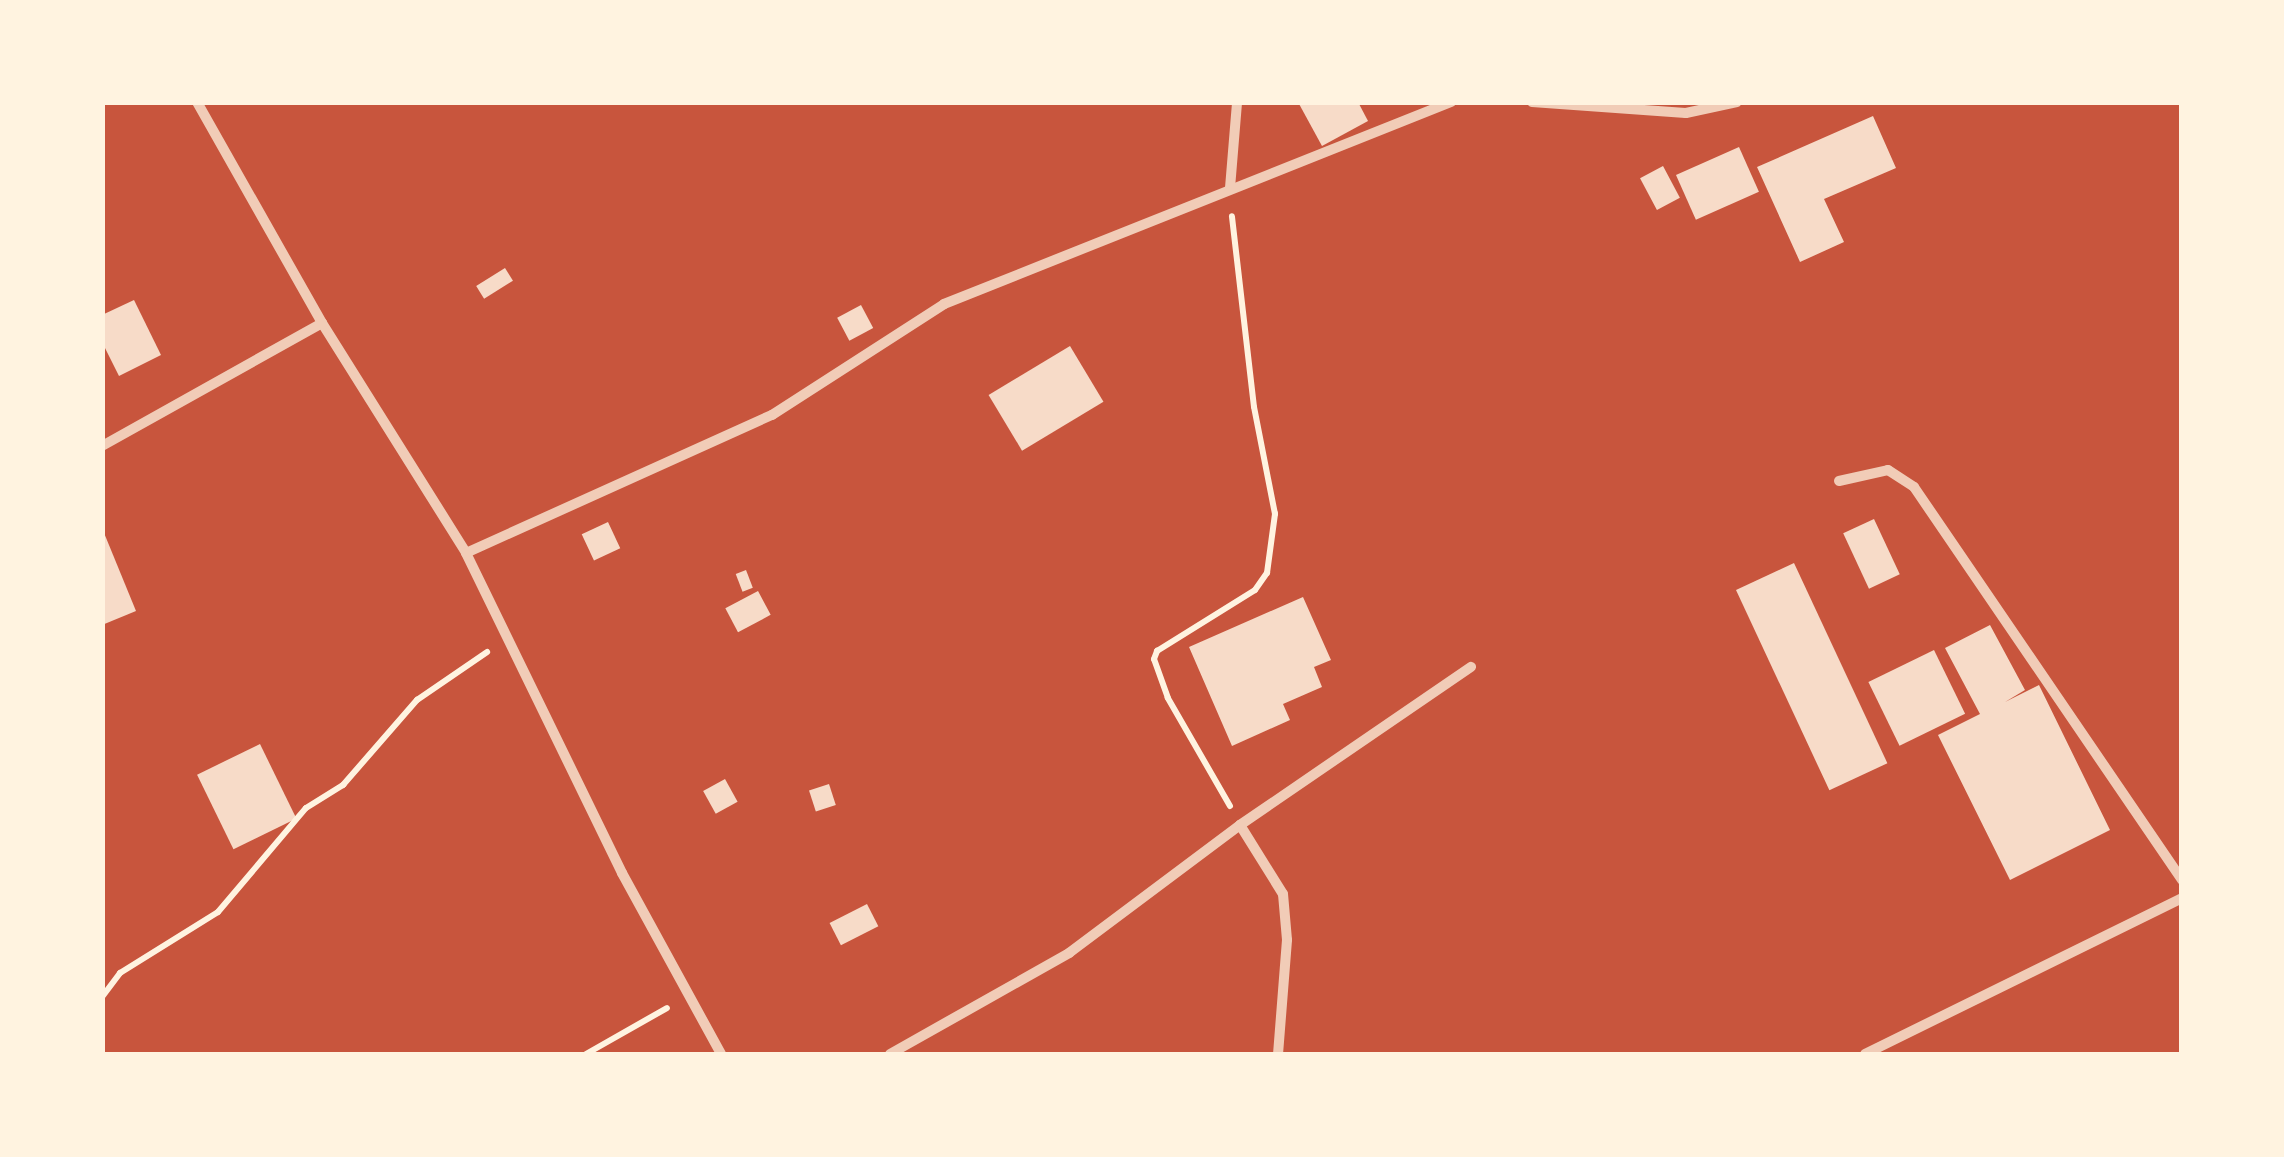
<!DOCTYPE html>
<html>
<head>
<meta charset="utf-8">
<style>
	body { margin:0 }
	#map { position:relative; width:2284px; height:1157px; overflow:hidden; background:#c8553d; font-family:Inter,sans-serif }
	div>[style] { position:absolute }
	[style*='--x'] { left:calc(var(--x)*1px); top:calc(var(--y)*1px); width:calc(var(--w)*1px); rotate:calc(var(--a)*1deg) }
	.building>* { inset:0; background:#f7dbc8; transform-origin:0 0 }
	.path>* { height:6px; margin:-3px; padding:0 3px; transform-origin:3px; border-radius:3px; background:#fff3e0 }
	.minor>* { height:10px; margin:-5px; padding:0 5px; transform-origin:5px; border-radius:5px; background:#f1ccb7 }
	span { translate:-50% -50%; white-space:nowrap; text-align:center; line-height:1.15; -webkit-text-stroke:10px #fff3e0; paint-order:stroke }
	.frame { position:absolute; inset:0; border:105px solid #fff3e0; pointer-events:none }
</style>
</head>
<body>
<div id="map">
	<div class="building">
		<i style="clip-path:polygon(1298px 102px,1358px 102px,1368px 121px,1322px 146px)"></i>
		<i style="clip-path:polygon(1873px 116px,1896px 168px,1824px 199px,1844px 242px,1800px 262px,1757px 167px)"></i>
		<i style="left:1739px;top:147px;width:49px;height:69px;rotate:66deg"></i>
		<i style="left:1663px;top:166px;width:36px;height:26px;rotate:62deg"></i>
		<i style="left:505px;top:268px;width:15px;height:34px;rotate:58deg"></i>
		<i style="clip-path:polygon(134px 300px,161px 355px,119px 376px,102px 342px,102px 315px)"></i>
		<i style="left:861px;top:305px;width:26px;height:27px;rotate:62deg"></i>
		<i style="left:1070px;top:346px;width:65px;height:95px;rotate:59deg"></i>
		<i style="left:1874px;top:519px;width:61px;height:34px;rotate:65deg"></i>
		<i style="left:608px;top:522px;width:29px;height:29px;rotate:65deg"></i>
		<i style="clip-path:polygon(102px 528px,136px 611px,102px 625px)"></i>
		<i style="left:1794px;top:563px;width:221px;height:64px;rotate:65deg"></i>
		<i style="left:746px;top:570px;width:19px;height:11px;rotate:69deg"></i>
		<i style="left:758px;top:591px;width:27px;height:37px;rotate:62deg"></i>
		<i style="clip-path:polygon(1303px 597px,1331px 660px,1314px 667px,1322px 687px,1283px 704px,1290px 720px,1232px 746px,1189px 647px)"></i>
		<i style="clip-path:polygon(1990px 625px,2025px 690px,2005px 702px,2039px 685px,2110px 830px,2010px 880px,1938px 735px,1980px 714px,1945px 648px)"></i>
		<i style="left:1934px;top:650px;width:71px;height:73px;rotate:64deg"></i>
		<i style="left:260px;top:744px;width:83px;height:70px;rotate:64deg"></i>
		<i style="left:725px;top:779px;width:26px;height:25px;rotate:61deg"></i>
		<i style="left:829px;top:784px;width:22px;height:21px;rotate:72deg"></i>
		<i style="left:867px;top:904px;width:25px;height:42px;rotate:63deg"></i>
	</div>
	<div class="path">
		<i style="--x:1230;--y:806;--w:125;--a:-119.9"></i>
		<i style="--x:1168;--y:698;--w:41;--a:-109.7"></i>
		<i style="--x:1154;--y:659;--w:9;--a:-69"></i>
		<i style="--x:1157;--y:651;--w:115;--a:-31.9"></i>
		<i style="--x:1255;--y:590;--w:21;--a:-55"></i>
		<i style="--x:1267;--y:573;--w:60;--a:-82.3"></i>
		<i style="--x:1275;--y:514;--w:109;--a:-101.1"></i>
		<i style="--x:1254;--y:407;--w:192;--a:-96.6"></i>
		<i style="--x:102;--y:997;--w:30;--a:-53"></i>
		<i style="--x:120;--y:973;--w:115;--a:-31.9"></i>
		<i style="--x:218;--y:912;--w:136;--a:-49.8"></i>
		<i style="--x:306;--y:808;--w:44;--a:-31.9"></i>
		<i style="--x:343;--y:785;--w:113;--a:-49"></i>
		<i style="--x:417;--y:700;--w:85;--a:-34.4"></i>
		<i style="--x:586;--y:1054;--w:93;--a:-29.6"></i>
	</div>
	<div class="minor">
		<i style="--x:197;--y:102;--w:254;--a:60.5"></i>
		<i style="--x:322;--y:323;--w:271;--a:57.9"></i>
		<i style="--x:466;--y:553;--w:356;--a:64"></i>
		<i style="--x:622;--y:873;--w:206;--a:61.3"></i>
		<i style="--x:1532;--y:102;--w:154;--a:4.1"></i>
		<i style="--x:1686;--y:113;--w:52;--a:-12.2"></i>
		<i style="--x:1230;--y:188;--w:86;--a:-85.3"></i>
		<i style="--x:102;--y:446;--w:252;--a:-29.2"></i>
		<i style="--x:1839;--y:481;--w:50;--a:-12.7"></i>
		<i style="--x:1888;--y:470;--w:31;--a:33"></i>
		<i style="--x:1914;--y:487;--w:476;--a:55.7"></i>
		<i style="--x:466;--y:553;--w:336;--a:-24.3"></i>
		<i style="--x:772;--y:415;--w:205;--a:-32.8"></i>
		<i style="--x:944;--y:304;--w:546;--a:-21.72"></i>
		<i style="--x:1240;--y:825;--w:81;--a:58.1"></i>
		<i style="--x:1283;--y:894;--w:46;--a:85"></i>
		<i style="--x:1287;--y:940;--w:114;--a:94.5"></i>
		<i style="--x:890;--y:1054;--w:206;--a:-29.4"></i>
		<i style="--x:1069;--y:953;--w:214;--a:-36.8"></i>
		<i style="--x:1240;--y:825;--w:280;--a:-34.4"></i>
		<i style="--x:1865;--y:1054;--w:353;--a:-26.2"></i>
	</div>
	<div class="frame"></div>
</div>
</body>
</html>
